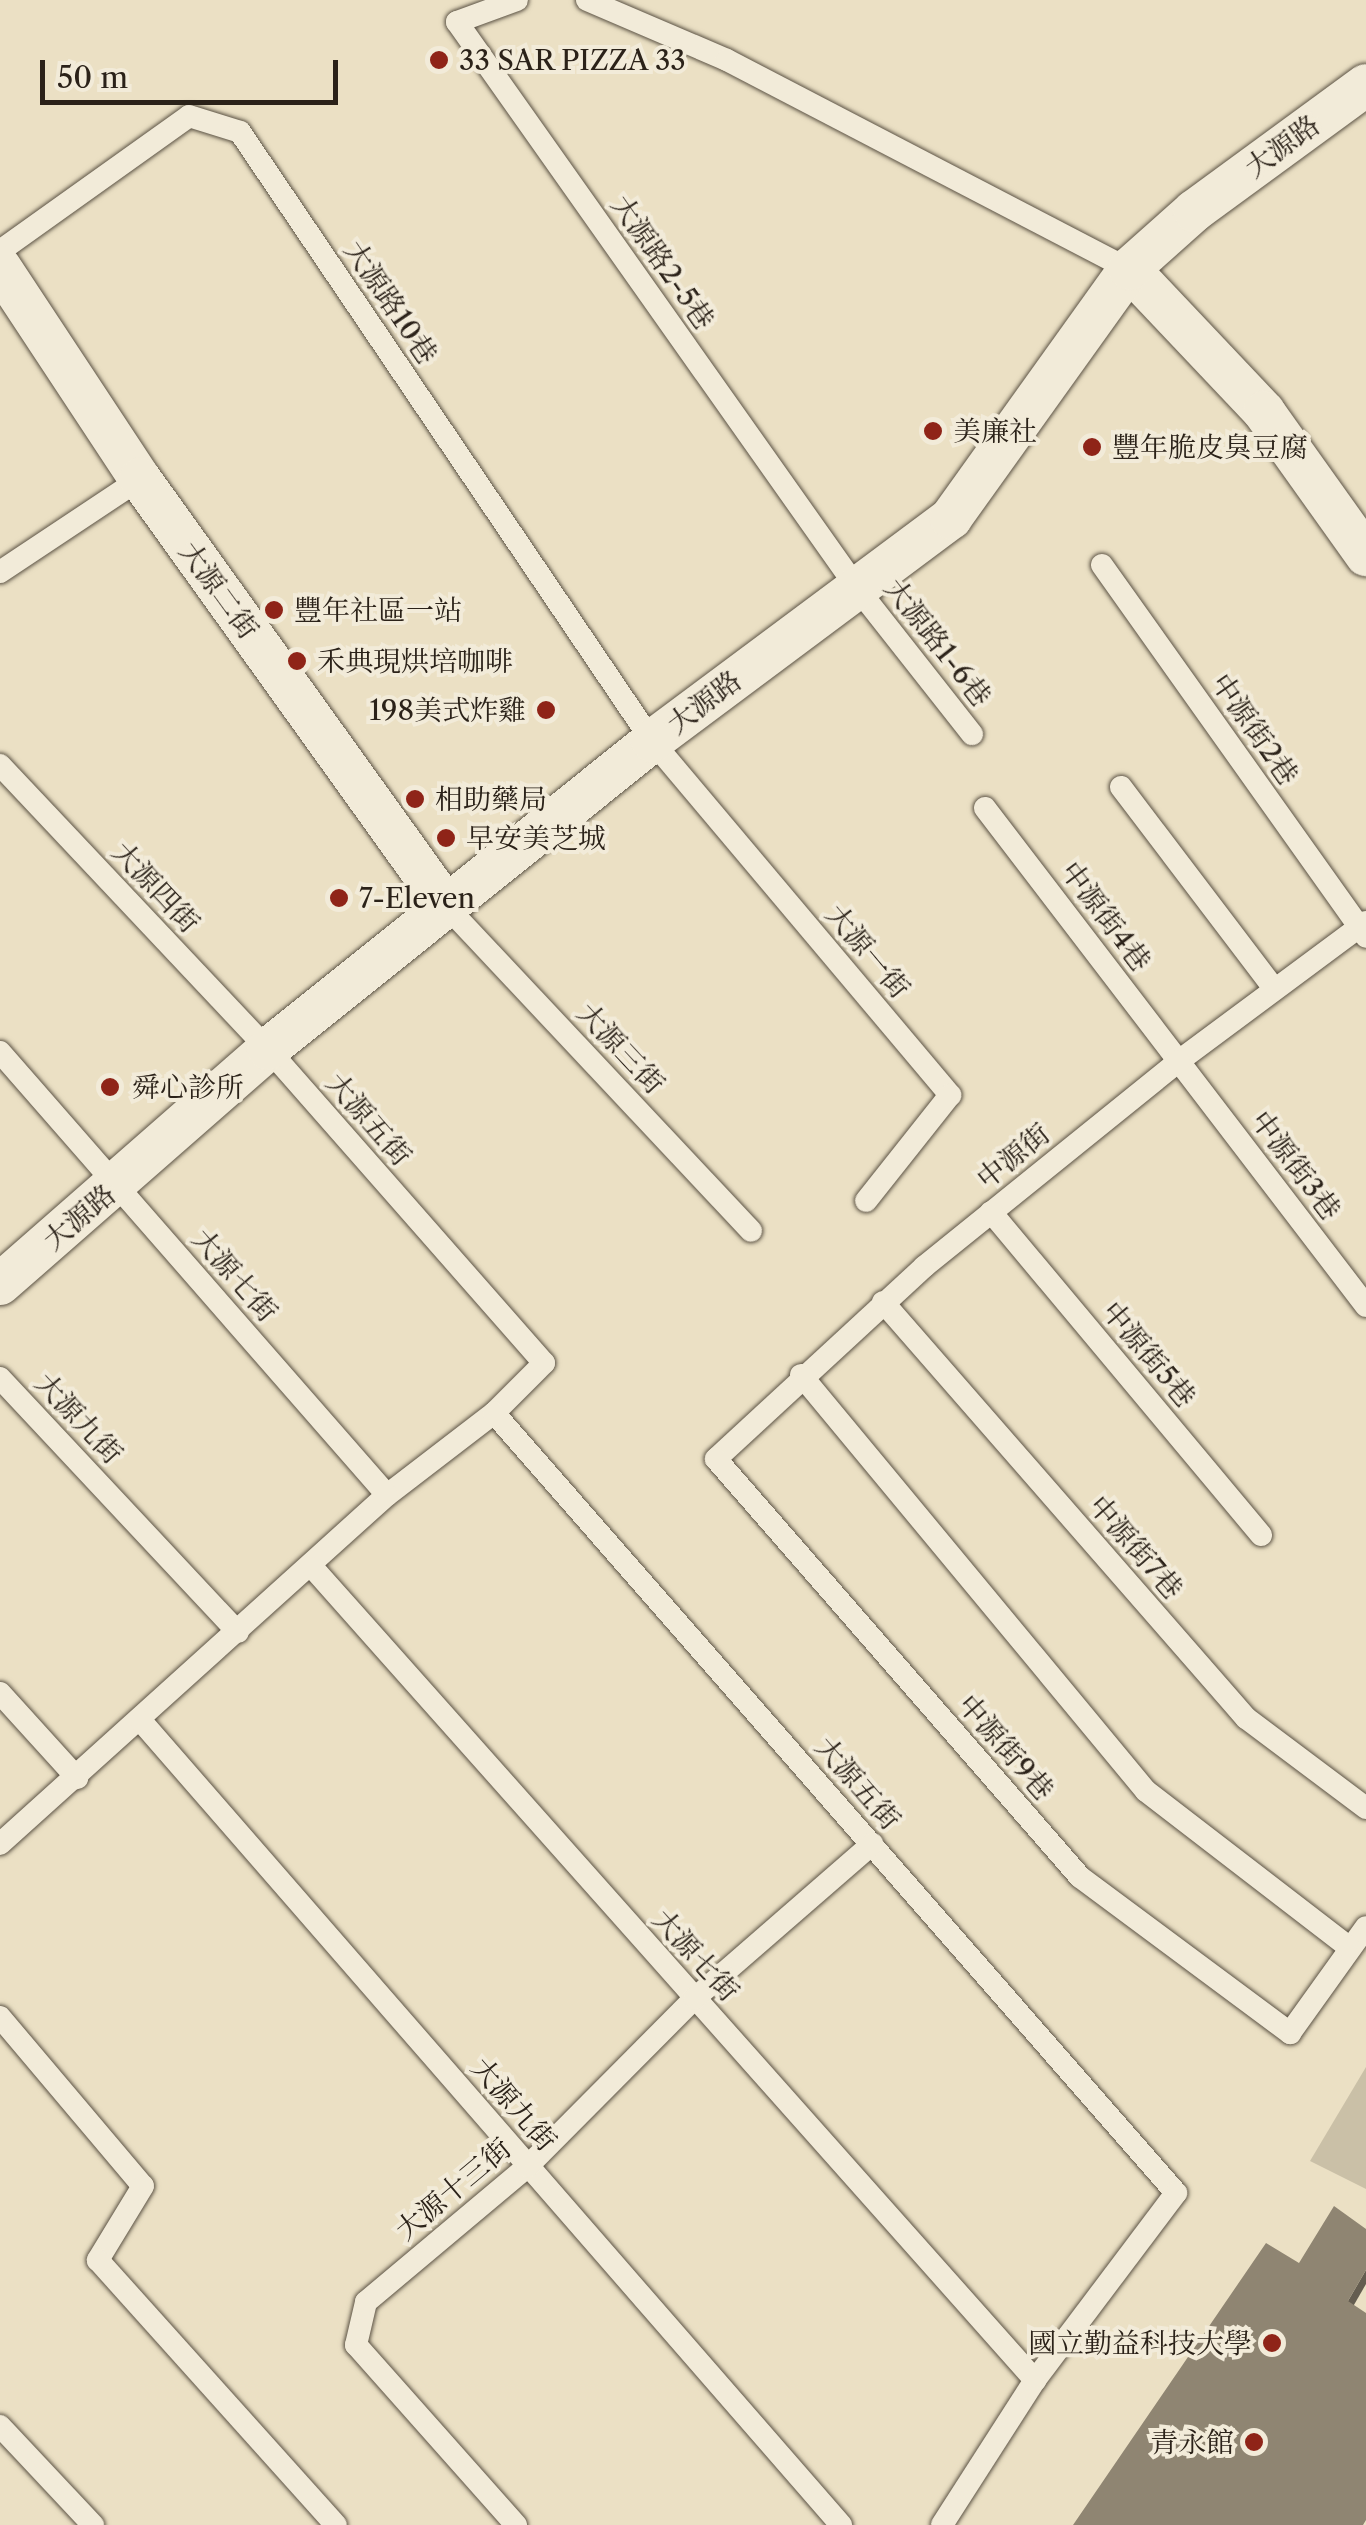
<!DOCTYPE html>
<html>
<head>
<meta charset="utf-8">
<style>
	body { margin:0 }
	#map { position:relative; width:1366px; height:2525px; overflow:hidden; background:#ebe0c4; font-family:"Libre Caslon Text","Noto Serif TC",serif }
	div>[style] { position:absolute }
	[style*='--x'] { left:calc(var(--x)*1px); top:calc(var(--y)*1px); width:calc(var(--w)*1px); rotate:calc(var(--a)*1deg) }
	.green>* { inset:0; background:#cac0a7 }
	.roads { filter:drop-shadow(0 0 2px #5b5244) drop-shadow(0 0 2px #5b5244) }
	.lane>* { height:22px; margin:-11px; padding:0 11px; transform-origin:11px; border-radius:11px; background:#f2ebd9 }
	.street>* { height:42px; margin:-21px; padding:0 21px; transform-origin:21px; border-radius:21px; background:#f2ebd9 }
	.shaded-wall>* { inset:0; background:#645d50 }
	.building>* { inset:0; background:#8f8572 }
	.dots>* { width:28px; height:28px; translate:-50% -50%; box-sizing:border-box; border:5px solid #f2ebd9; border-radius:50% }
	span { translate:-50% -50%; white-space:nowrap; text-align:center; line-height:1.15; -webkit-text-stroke:8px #f2ebd9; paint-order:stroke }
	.poi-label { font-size:28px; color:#2b2219 }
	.left { translate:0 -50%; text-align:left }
	.right { translate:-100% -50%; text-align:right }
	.street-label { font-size:28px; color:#2b2219 }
	.scale { position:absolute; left:40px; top:60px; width:298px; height:45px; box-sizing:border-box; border:5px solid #2b2219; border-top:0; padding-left:12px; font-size:30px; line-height:35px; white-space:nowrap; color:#2b2219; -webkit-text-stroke:8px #f2ebd9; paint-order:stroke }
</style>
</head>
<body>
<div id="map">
	<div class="green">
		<i style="clip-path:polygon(1366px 2067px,1366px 2189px,1310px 2161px)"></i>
	</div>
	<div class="roads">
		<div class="lane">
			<i style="--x:517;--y:0;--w:64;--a:159.9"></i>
			<i style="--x:457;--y:22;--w:693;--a:54.75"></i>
			<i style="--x:857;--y:588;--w:186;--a:51.8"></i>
			<i style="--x:587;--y:0;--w:152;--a:23.2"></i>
			<i style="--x:727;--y:60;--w:453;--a:27.5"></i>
			<i style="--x:0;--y:251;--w:232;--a:-35.5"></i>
			<i style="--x:189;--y:116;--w:53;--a:17.4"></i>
			<i style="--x:240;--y:132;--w:735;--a:55.92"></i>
			<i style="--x:652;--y:741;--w:463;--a:49.9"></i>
			<i style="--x:950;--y:1095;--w:135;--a:128.4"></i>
			<i style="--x:1102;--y:565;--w:456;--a:54.6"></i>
			<i style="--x:0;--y:572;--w:168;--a:-33.6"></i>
			<i style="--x:0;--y:765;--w:390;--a:46.7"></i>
			<i style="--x:268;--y:1049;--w:418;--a:48.7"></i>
			<i style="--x:544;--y:1363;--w:71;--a:135"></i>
			<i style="--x:494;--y:1413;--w:135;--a:142.5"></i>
			<i style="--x:387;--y:1495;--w:521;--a:137.96"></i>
			<i style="--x:1121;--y:787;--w:251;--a:52.8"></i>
			<i style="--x:985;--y:808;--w:627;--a:52.58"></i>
			<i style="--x:447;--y:907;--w:444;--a:46.8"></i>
			<i style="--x:1366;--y:922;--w:233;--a:143.4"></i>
			<i style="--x:1179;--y:1061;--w:328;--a:141.1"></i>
			<i style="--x:924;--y:1267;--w:283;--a:137.3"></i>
			<i style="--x:716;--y:1459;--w:554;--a:48.95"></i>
			<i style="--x:1080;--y:1877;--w:262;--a:36.6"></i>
			<i style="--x:1290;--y:2033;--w:130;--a:-54.4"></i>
			<i style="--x:0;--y:1052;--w:588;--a:48.86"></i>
			<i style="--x:991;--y:1212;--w:421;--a:50.1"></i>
			<i style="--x:883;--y:1302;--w:552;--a:48.89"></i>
			<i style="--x:1246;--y:1718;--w:150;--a:36.9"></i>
			<i style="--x:801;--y:1375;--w:540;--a:50.33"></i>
			<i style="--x:1146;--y:1791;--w:257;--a:37.6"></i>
			<i style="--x:0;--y:1378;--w:348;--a:46.9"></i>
			<i style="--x:494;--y:1413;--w:1036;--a:48.83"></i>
			<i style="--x:1176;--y:2193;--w:234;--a:127"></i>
			<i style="--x:1035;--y:2380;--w:172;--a:122.7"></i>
			<i style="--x:313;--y:1568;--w:1087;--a:48.36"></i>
			<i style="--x:0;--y:1693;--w:115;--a:47.8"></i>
			<i style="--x:142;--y:1722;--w:1065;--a:48.96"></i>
			<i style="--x:0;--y:2017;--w:221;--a:49.8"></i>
			<i style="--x:143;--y:2186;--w:87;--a:121.3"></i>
			<i style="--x:98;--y:2260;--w:356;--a:48.1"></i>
			<i style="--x:0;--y:2426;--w:136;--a:46.8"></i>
			<i style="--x:516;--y:2525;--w:241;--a:-131.6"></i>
			<i style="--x:356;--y:2345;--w:44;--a:-76.9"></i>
			<i style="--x:366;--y:2302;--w:212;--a:-40"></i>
			<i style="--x:528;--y:2166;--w:237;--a:-45.2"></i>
			<i style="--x:695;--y:1998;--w:235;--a:-41"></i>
		</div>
		<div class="street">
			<i style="--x:0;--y:267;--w:254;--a:56.6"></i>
			<i style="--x:140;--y:479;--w:527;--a:54.35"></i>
			<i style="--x:1129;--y:269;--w:197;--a:46.6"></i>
			<i style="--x:1264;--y:412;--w:176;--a:54.5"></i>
			<i style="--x:0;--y:1284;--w:356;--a:-41.2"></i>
			<i style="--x:268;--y:1049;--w:492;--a:-38.7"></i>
			<i style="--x:652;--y:741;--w:373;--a:-36.7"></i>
			<i style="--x:951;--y:518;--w:306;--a:-54.4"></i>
			<i style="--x:1129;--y:269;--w:87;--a:-41.7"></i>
			<i style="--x:1194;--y:211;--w:213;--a:-36.2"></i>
		</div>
	</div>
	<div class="shaded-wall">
		<i style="clip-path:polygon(1366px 2270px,1366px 2284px,1335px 2338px,1348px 2301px)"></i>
	</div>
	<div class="building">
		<i style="clip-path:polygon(1334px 2206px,1366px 2229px,1366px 2270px,1348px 2301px,1366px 2313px,1366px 2520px,1363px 2525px,1073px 2525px,1266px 2243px,1299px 2263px)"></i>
	</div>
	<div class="dots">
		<i style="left:439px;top:60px;background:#8f2418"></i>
		<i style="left:933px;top:431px;background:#8f2418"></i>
		<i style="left:1092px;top:447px;background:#8f2418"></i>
		<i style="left:274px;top:610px;background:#8f2418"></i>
		<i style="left:297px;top:661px;background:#8f2418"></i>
		<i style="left:546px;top:710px;background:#8f2418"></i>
		<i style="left:415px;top:799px;background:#8f2418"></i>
		<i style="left:446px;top:838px;background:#8f2418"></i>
		<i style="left:339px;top:898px;background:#8f2418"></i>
		<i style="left:110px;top:1087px;background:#8f2418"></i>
		<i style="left:1272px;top:2343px;background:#8f2418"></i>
		<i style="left:1254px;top:2442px;background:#8f2418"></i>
	</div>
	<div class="poi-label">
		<span class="left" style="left:459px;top:60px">33 SAR PIZZA 33</span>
		<span class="left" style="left:953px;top:431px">美廉社</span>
		<span class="left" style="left:1112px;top:447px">豐年脆皮臭豆腐</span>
		<span class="left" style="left:294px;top:610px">豐年社區一站</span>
		<span class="left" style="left:317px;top:661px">禾典現烘培咖啡</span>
		<span class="right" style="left:526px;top:710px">198美式炸雞</span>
		<span class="left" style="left:435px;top:799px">相助藥局</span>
		<span class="left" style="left:466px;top:838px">早安美芝城</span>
		<span class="left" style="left:359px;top:898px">7-Eleven</span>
		<span class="left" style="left:132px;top:1087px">舜心診所</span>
		<span class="right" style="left:1252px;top:2343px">國立勤益科技大學</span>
		<span class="right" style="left:1234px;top:2442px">青永館</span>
	</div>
	<div class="street-label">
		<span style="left:1282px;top:146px;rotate:-36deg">大源路</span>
		<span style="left:663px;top:262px;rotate:55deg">大源路2-5巷</span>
		<span style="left:391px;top:302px;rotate:56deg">大源路10巷</span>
		<span style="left:219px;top:590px;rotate:54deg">大源二街</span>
		<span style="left:938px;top:642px;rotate:52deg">大源路1-6巷</span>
		<span style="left:704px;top:702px;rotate:-37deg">大源路</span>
		<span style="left:1255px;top:729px;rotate:55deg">中源街2巷</span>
		<span style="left:156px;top:887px;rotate:47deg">大源四街</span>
		<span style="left:1106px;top:916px;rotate:53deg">中源街4巷</span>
		<span style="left:868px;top:951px;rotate:50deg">大源一街</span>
		<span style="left:621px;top:1048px;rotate:47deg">大源三街</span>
		<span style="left:369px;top:1119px;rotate:49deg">大源五街</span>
		<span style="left:1013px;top:1156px;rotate:-39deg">中源街</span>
		<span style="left:1296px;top:1165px;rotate:53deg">中源街3巷</span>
		<span style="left:79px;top:1217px;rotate:-40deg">大源路</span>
		<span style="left:235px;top:1275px;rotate:49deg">大源七街</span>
		<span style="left:1149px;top:1354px;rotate:50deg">中源街5巷</span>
		<span style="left:79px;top:1418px;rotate:47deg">大源九街</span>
		<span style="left:1136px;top:1547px;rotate:49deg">中源街7巷</span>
		<span style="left:1006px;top:1747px;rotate:49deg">中源街9巷</span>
		<span style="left:858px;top:1783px;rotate:49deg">大源五街</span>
		<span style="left:696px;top:1955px;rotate:48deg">大源七街</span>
		<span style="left:514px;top:2104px;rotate:49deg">大源九街</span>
		<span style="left:453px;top:2189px;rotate:-40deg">大源十三街</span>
	</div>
	<div class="scale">50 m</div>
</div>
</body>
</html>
